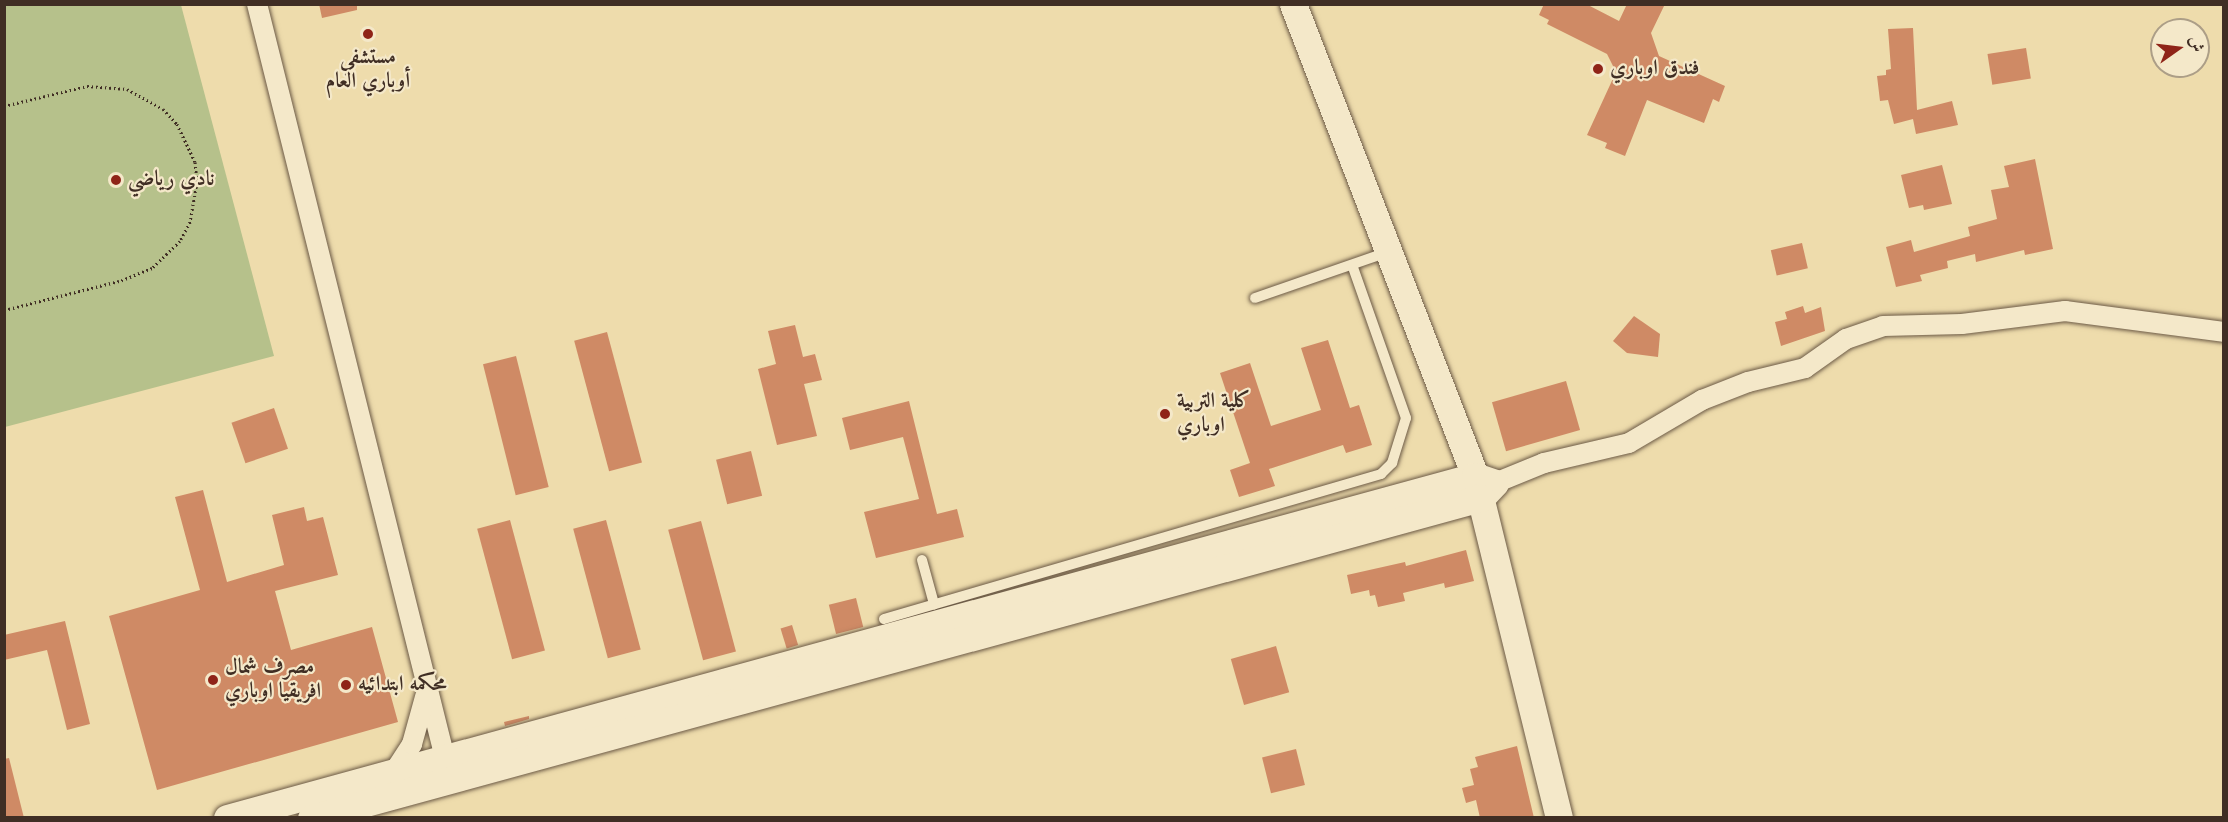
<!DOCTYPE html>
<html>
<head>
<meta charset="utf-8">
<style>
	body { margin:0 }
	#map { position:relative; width:2228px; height:822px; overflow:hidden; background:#eedcac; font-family:"Old Standard TT",Amiri,serif }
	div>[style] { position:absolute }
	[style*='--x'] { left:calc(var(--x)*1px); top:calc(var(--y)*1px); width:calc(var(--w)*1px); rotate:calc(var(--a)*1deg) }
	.green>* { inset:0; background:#b6c18b }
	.building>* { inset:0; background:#cf8a65; transform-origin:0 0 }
	.path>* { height:3px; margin-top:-1.5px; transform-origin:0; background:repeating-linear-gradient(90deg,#402e24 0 1.5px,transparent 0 4.5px) }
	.roads { filter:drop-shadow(0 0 2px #6c5a46) drop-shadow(0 0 2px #6c5a46) }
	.lane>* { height:10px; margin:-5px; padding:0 5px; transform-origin:5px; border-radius:5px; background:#f4e8c9 }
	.street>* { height:20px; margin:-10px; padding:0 10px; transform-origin:10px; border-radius:10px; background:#f4e8c9 }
	.secondary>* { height:27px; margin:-13.5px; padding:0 13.5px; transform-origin:13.5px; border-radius:13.5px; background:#f4e8c9 }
	.dots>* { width:16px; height:16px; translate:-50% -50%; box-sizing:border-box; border:3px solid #f4e8c9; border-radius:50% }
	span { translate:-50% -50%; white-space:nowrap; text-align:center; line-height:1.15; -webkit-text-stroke:4.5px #f4e8c9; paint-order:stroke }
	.poi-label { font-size:21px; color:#402e24; font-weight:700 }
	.left { translate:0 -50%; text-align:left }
	.frame { position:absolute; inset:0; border:6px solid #402e24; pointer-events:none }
	.north { position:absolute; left:2150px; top:18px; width:60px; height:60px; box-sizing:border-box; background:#f4e8c9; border:2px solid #ac9e87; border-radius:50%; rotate:76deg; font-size:16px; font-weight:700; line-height:24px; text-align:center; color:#402e24 }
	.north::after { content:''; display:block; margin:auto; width:21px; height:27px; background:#8f2418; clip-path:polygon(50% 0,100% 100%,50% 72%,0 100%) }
</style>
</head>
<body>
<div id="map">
	<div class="green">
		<i style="clip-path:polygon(5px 4px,181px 5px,274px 356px,5px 427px)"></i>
	</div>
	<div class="building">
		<i style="clip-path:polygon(319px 4px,357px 4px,357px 10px,322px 18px)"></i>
		<i style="clip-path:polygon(1544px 4px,1586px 4px,1619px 21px,1627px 4px,1665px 4px,1651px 33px,1659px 56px,1725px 86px,1719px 102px,1713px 99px,1704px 123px,1647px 100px,1625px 156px,1605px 148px,1607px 143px,1587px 135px,1616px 72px,1607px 54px,1547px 24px,1549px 20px,1539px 15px)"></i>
		<i style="clip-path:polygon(1913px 28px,1917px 110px,1952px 101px,1958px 125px,1916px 134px,1913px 119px,1894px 124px,1888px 100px,1880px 101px,1877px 76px,1886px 75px,1886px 70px,1891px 69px,1888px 29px)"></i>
		<i style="left:2026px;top:48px;width:31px;height:39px;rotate:81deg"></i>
		<i style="clip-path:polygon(2035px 159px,2053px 249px,2025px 255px,2024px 250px,1976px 262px,1975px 254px,1947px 261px,1948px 268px,1920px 275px,1922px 281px,1896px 287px,1886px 247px,1911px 240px,1914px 252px,1970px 236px,1968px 227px,1997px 219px,1991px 190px,2009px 187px,2004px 166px)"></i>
		<i style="clip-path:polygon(1942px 165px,1952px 204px,1924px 210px,1923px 205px,1909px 208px,1901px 175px)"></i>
		<i style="left:1802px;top:243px;width:26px;height:32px;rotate:77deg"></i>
		<i style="clip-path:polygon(1803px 306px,1805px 313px,1821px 307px,1825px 331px,1781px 346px,1775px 322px,1787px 319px,1785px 312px)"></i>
		<i style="clip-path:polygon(1634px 316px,1660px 334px,1658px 357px,1627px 353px,1613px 341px)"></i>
		<i style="clip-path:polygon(795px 325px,803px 357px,815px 354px,822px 380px,804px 384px,817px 436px,777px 445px,758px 369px,776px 364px,768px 331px)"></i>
		<i style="left:607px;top:332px;width:135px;height:34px;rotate:75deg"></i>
		<i style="clip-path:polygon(1328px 340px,1350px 408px,1359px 405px,1372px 445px,1346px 453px,1343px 445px,1269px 469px,1275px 486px,1239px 497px,1230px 470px,1250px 463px,1220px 373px,1250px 363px,1271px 426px,1321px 410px,1301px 348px)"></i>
		<i style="left:516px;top:356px;width:135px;height:34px;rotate:76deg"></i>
		<i style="left:1566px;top:381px;width:51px;height:77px;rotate:74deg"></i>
		<i style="clip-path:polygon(909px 401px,937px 514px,957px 509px,964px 537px,876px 558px,864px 512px,919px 499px,903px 437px,850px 450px,842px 418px)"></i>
		<i style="left:274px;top:408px;width:43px;height:45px;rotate:71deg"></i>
		<i style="left:751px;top:451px;width:46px;height:36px;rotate:76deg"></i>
		<i style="clip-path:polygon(203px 490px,227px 582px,284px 565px,272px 515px,304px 507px,307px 521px,323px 517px,338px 575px,275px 591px,291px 650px,372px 627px,398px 722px,157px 790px,109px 616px,200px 590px,175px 497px)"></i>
		<i style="left:510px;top:520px;width:135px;height:34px;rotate:75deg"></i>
		<i style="left:606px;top:520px;width:134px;height:34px;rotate:75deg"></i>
		<i style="left:701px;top:521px;width:135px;height:34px;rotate:75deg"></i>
		<i style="clip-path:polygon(1466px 550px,1474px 581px,1445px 588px,1444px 583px,1403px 593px,1405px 601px,1378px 607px,1375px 595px,1370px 596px,1369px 590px,1351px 594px,1347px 575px,1405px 562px,1406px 566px)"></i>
		<i style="left:856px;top:598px;width:30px;height:28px;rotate:76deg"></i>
		<i style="clip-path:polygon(65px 621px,90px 724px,67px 730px,47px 650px,4px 660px,4px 635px)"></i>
		<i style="left:792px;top:625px;width:21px;height:12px;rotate:73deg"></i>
		<i style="left:1276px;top:646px;width:48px;height:47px;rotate:74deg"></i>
		<i style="clip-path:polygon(529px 716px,529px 719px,505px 726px,504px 722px)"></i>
		<i style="clip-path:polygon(1517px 746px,1534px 818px,1480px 818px,1476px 800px,1466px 803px,1462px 788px,1474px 785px,1470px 769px,1478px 767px,1475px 757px)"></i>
		<i style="left:1296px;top:749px;width:37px;height:35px;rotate:76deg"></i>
		<i style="clip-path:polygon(9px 758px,24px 818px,4px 818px,4px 759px)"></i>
	</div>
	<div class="path">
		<i style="--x:4;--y:106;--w:85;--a:-13.5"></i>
		<i style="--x:87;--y:86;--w:40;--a:4.3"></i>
		<i style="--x:127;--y:89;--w:41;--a:29.1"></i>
		<i style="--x:163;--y:109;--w:21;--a:47"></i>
		<i style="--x:177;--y:124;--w:42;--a:64.7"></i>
		<i style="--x:195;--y:162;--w:20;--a:84"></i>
		<i style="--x:197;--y:182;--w:41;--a:99.9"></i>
		<i style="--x:190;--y:222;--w:21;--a:118"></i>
		<i style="--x:180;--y:241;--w:39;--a:136"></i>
		<i style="--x:152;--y:268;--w:35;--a:158"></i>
		<i style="--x:119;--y:281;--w:119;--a:165.8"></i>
	</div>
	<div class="roads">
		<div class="lane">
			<i style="--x:1255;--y:298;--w:141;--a:-19.1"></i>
			<i style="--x:922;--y:560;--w:46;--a:74.7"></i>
			<i style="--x:884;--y:619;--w:518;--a:-16.26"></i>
			<i style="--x:1381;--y:474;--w:16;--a:-45"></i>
			<i style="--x:1392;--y:463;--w:47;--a:-72.7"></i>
			<i style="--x:1406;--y:418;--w:162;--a:-109.4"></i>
		</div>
		<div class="street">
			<i style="--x:257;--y:4;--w:789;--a:76"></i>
			<i style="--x:1495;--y:483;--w:53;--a:-22.2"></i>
			<i style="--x:1544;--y:463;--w:87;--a:-13.2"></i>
			<i style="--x:1629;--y:443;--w:85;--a:-30.5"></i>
			<i style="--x:1702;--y:400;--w:49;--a:-21.4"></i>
			<i style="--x:1748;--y:382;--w:59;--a:-13.8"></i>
			<i style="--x:1805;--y:368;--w:50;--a:-35.3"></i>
			<i style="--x:1846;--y:339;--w:39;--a:-19"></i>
			<i style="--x:1883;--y:326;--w:79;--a:-1.5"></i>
			<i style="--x:1962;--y:324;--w:104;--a:-7.2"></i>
			<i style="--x:2065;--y:311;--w:160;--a:7.5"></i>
			<i style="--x:392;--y:775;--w:37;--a:-57"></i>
			<i style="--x:412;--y:744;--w:49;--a:-74.5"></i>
		</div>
		<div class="secondary">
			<i style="--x:1293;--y:4;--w:506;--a:68.91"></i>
			<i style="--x:1475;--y:476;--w:352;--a:76.2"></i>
			<i style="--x:227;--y:818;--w:1294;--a:-15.33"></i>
			<i style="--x:1475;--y:476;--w:21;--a:19"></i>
			<i style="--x:1495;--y:483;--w:21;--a:133"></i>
			<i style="--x:1481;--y:498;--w:1213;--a:164.7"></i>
		</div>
	</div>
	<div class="dots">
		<i style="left:368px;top:34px;background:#8f2418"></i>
		<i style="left:1598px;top:69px;background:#8f2418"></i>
		<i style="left:116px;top:180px;background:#8f2418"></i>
		<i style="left:1165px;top:414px;background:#8f2418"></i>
		<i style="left:213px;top:680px;background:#8f2418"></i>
		<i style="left:346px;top:685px;background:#8f2418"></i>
	</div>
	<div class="poi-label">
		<span style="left:368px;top:70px">مستشفي<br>أوباري العام</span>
		<span class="left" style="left:1610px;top:69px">فندق اوباري</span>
		<span class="left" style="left:128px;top:180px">نادي رياضي</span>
		<span class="left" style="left:1177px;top:414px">كلية التربية<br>اوباري</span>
		<span class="left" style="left:225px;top:680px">مصرف شمال<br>افريقيا اوباري</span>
		<span class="left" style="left:358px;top:685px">محكمه ابتدائيه</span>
	</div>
	<div class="frame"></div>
	<div class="north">ش</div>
</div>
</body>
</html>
